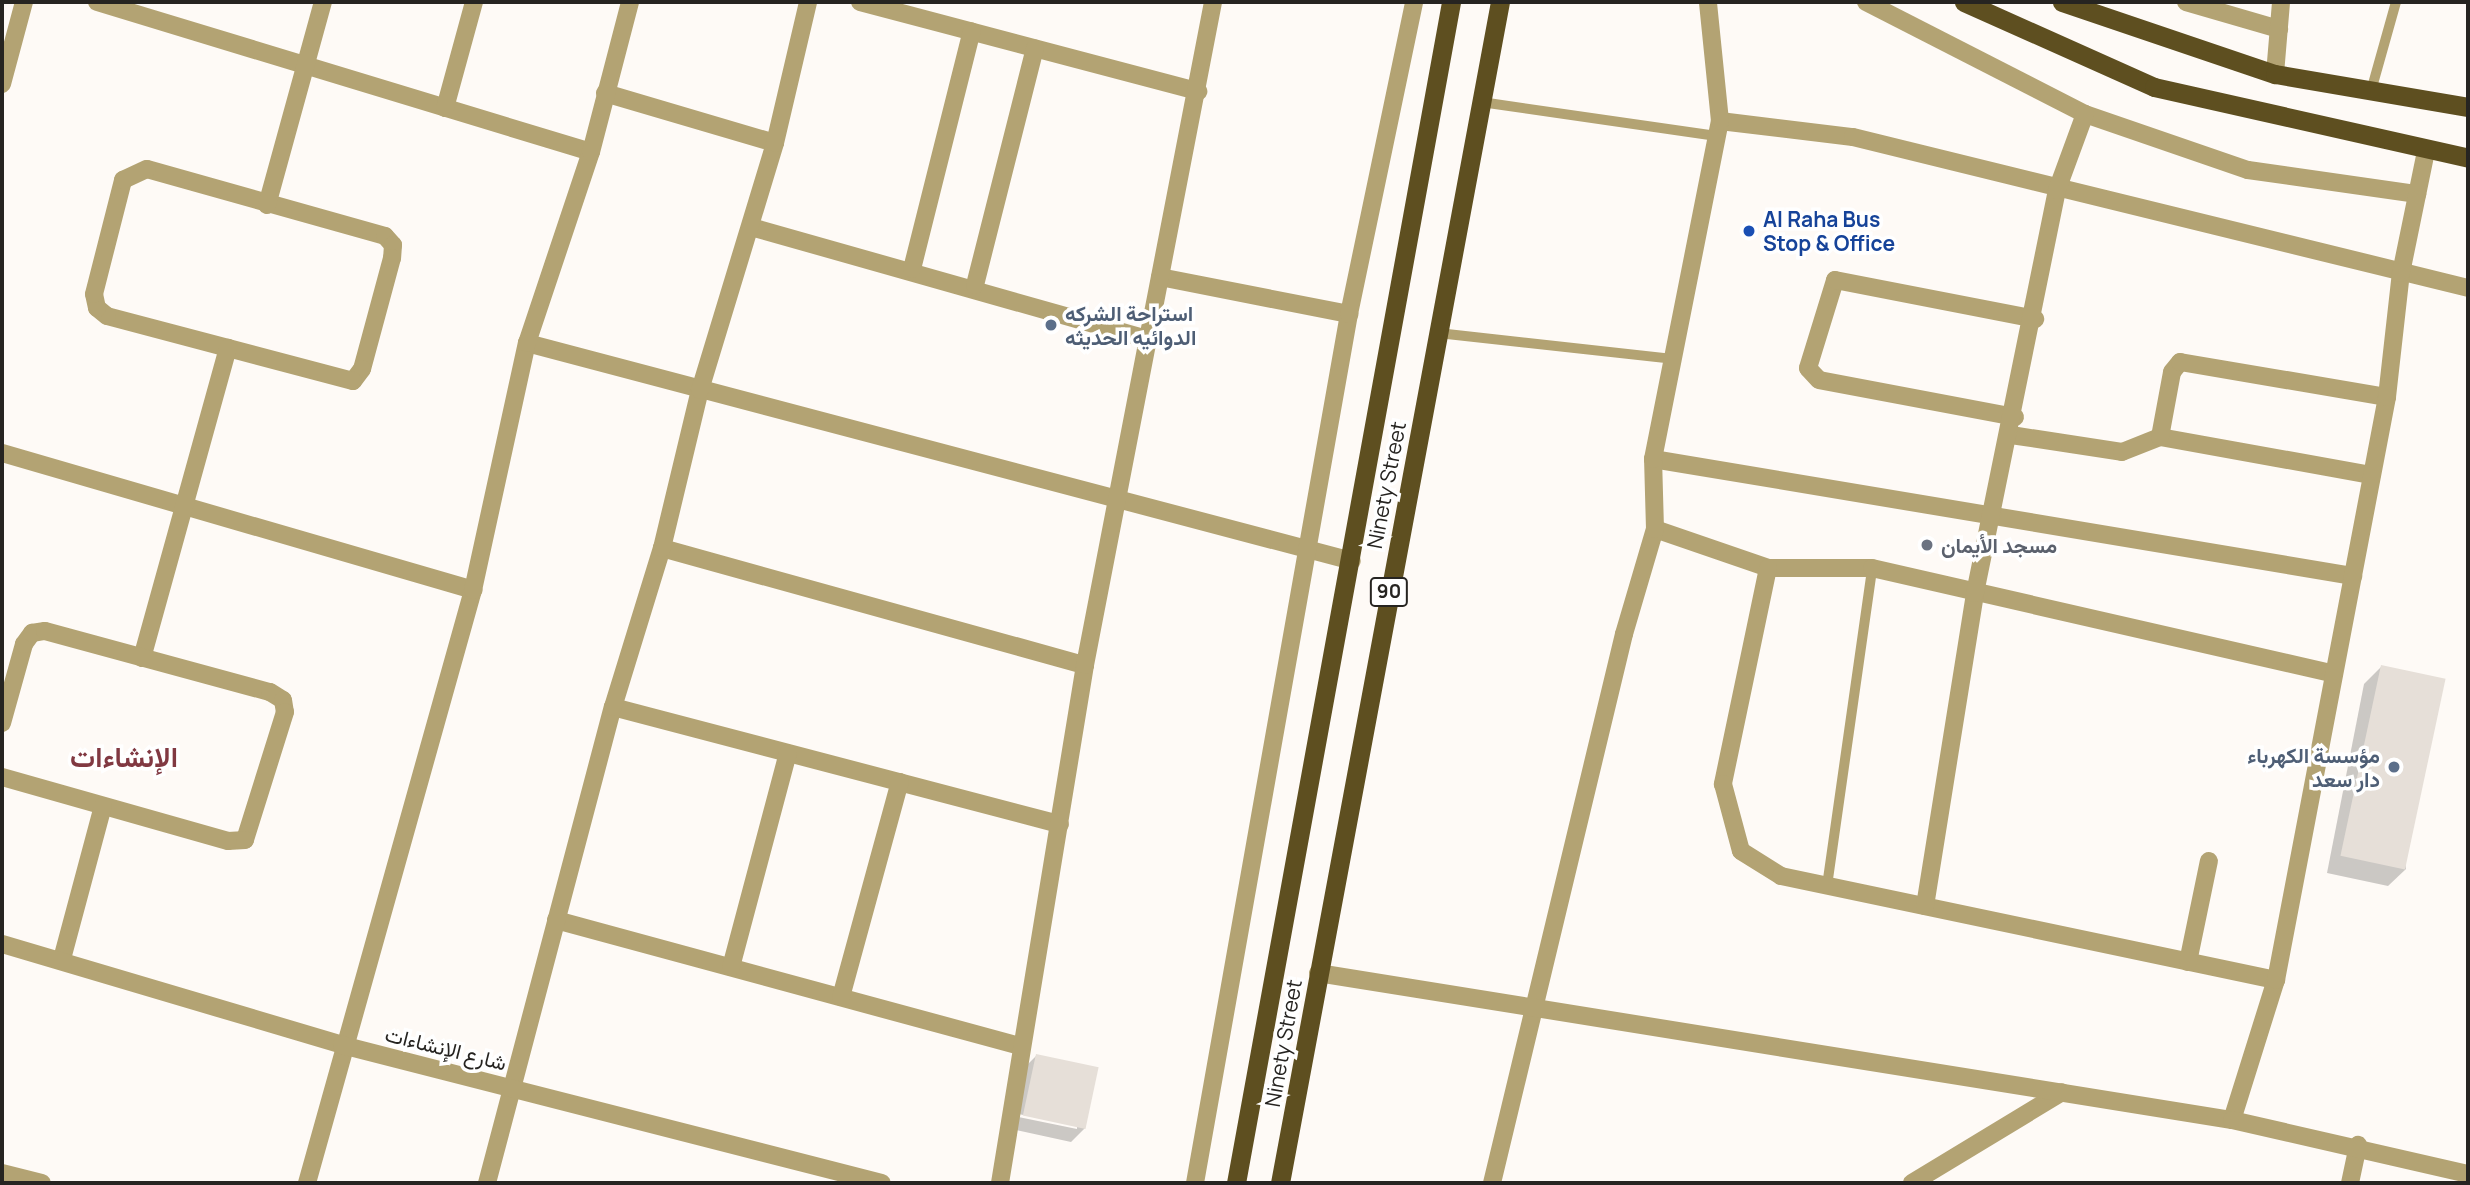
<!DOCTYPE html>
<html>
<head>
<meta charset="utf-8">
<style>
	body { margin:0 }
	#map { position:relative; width:2470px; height:1185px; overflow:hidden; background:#fefaf6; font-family:Manrope,Vazirmatn,sans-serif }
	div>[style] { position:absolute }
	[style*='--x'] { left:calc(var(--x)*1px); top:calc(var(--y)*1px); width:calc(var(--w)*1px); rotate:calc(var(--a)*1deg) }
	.shadow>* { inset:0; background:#0003 }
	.building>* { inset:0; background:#e6dfd8; transform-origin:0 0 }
	.service>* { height:10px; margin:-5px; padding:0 5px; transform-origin:5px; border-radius:5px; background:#b3a373 }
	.minor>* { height:18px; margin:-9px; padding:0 9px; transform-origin:9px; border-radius:9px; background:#b3a373 }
	.tertiary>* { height:18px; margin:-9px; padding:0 9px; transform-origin:9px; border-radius:9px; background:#b3a373 }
	.trunk>* { height:19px; margin:-9.5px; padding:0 9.5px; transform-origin:9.5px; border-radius:9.5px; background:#5e4f20 }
	.dots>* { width:19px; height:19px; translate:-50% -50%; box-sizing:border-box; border:4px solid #fff; border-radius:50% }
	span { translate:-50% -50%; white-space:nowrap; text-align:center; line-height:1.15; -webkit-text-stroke:7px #fff; paint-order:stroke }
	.shield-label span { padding:2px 5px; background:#fff; border:2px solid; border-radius:5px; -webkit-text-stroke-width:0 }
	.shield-label { font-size:19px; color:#262421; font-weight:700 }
	.transit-label { font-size:21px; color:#164399; font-weight:700 }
	.left { translate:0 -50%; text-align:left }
	.service-label { font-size:21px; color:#4e5e75; font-weight:700 }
	.right { translate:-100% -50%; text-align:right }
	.street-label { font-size:21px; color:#262421 }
	.worship-label { font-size:21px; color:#5b616d; font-weight:700 }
	.district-label { font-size:28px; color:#813942; font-weight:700 }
	.frame { position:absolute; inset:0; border:4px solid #262421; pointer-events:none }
</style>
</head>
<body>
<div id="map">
	<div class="shadow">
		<i style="clip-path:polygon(2382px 666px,2406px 869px,2388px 886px,2327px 873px,2364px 684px)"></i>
		<i style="clip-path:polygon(evenodd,1036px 1056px,1085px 1128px,1071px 1142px,1011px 1129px,1023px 1069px,1036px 1056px,1014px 1113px,1077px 1126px,1077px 1129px,1014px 1116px,1014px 1113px)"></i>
	</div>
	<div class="building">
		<i style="left:2381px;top:665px;width:66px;height:195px;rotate:12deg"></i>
		<i style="left:1036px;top:1054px;width:64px;height:63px;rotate:12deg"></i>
	</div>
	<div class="service">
		<i style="--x:2371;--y:91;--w:92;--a:-74.3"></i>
		<i style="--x:1481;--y:102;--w:238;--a:8.2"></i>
		<i style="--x:1438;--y:333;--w:236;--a:6.3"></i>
		<i style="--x:1827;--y:886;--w:321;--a:-81.9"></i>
	</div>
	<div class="minor">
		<i style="--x:97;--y:2;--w:516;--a:16.89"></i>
		<i style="--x:860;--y:2;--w:350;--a:14.8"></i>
		<i style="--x:1866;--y:2;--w:246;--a:27.1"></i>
		<i style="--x:2085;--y:114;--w:172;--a:19"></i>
		<i style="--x:2248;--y:170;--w:171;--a:8.1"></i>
		<i style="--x:2186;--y:2;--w:97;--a:16.2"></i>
		<i style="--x:2275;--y:74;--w:72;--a:-85.2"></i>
		<i style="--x:2;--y:84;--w:85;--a:-75"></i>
		<i style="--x:605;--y:93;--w:177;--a:16.4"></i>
		<i style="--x:445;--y:108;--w:110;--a:-74.7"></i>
		<i style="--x:1720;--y:121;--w:134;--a:6.9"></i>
		<i style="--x:1853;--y:137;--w:633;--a:13.79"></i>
		<i style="--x:147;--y:169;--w:247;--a:15.7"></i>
		<i style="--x:385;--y:236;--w:12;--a:48"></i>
		<i style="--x:393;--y:245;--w:13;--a:94"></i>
		<i style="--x:392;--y:258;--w:115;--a:105.1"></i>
		<i style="--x:362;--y:369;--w:15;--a:127"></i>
		<i style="--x:353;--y:381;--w:254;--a:-165.2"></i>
		<i style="--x:107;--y:316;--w:13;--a:-141"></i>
		<i style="--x:97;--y:308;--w:14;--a:-102"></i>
		<i style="--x:94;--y:294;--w:118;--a:-75.7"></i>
		<i style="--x:123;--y:180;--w:26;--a:-25"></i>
		<i style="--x:267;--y:205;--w:211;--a:-74.6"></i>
		<i style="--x:751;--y:227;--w:415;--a:15.8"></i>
		<i style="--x:912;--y:269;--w:245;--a:-75.9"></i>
		<i style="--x:1160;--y:277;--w:193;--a:11.1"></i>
		<i style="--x:975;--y:285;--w:244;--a:-75.8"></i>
		<i style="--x:527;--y:343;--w:853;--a:14.8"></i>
		<i style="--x:2015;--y:417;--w:199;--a:-169.3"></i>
		<i style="--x:1819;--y:380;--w:16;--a:-133"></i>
		<i style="--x:1808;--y:368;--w:92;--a:-72.9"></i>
		<i style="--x:1835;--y:280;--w:204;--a:11"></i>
		<i style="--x:2011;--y:435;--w:112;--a:8.7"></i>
		<i style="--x:2122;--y:452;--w:41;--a:-21.5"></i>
		<i style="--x:2160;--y:437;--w:215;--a:10.2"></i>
		<i style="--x:2160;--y:437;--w:66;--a:-79.5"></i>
		<i style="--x:2172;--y:372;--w:13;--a:-51"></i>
		<i style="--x:2180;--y:362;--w:210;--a:9.6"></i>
		<i style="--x:2;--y:453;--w:491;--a:16.2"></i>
		<i style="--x:1653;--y:459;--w:710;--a:9.49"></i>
		<i style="--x:1655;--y:529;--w:120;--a:19"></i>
		<i style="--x:1768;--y:568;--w:104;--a:0"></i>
		<i style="--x:1872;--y:568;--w:474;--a:12.9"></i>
		<i style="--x:662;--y:548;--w:439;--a:15.5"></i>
		<i style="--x:1768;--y:568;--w:221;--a:101.8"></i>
		<i style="--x:1723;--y:784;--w:69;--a:75"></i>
		<i style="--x:1741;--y:851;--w:47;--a:32"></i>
		<i style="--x:1781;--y:876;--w:506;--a:11.87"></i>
		<i style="--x:142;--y:658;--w:322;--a:-74.5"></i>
		<i style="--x:613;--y:707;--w:462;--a:14.7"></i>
		<i style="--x:2;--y:723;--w:82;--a:-74.4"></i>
		<i style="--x:24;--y:644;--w:14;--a:-54"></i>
		<i style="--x:32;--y:633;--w:13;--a:-9"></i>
		<i style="--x:45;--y:631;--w:233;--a:15.2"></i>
		<i style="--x:270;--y:692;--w:15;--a:32"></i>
		<i style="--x:283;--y:700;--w:12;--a:81"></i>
		<i style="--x:285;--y:712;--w:134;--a:107.4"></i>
		<i style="--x:245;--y:840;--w:17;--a:177"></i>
		<i style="--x:228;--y:841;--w:235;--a:-164.2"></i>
		<i style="--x:1925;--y:906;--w:317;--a:-80.9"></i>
		<i style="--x:1975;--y:593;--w:411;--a:-78.5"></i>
		<i style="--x:2057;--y:190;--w:81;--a:-69.8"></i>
		<i style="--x:556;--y:920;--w:482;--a:15.2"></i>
		<i style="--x:62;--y:959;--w:158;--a:-75"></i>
		<i style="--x:2188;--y:962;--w:103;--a:-78.3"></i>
		<i style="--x:731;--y:967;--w:221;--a:-75.1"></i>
		<i style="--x:841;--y:997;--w:223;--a:-74.7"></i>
		<i style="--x:2232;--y:1120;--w:147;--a:-72.6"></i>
		<i style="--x:2276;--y:980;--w:593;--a:-79.22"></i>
		<i style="--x:2387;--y:397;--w:125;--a:-83.6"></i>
		<i style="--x:2401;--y:273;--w:125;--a:-78.4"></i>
		<i style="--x:2;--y:1173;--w:41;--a:14"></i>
		<i style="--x:307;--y:1183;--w:616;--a:-74.36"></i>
		<i style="--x:473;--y:590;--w:253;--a:-77.7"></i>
		<i style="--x:527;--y:343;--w:201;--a:-71.5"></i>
		<i style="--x:591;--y:152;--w:155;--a:-75.4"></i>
		<i style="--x:487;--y:1183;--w:492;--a:-75.2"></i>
		<i style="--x:613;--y:707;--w:166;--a:-72.9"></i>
		<i style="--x:662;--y:548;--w:163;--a:-76.5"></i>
		<i style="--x:700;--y:390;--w:258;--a:-73.1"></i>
		<i style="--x:775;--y:143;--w:145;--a:-76.8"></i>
		<i style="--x:1000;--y:1183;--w:525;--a:-80.68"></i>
		<i style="--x:1085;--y:665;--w:675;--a:-79.07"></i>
		<i style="--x:1195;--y:1183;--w:883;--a:-79.95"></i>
		<i style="--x:1349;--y:314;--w:319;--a:-78.2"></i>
		<i style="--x:1492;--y:1183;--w:565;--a:-76.48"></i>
		<i style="--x:1624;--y:634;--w:109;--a:-73.6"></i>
		<i style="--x:1655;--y:529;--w:70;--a:-91.6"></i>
		<i style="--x:1653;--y:459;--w:345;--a:-78.8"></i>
		<i style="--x:1720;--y:121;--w:120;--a:-95.8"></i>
		<i style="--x:1912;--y:1183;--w:175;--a:-31.2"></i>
		<i style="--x:2350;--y:1183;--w:39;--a:-78"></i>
	</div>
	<div class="tertiary">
		<i style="--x:2;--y:944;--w:355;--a:16.5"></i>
		<i style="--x:342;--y:1045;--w:557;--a:14.34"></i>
		<i style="--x:1318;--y:973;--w:926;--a:9.14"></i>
		<i style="--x:2232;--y:1120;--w:242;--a:12.9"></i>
	</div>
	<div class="trunk">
		<i style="--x:1964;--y:2;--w:208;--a:24.1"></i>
		<i style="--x:2154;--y:87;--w:322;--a:12.7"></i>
		<i style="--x:2062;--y:2;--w:225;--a:18.7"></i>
		<i style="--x:2275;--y:74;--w:196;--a:9.7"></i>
		<i style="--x:1236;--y:1183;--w:1200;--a:-79.68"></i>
		<i style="--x:1280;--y:1183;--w:1201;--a:-79.45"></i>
	</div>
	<div class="dots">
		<i style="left:1749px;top:231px;background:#1a4fb4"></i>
		<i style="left:1051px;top:325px;background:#5c6f8a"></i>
		<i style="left:1927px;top:545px;background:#6b7280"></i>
		<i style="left:2394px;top:767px;background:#5c6f8a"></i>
	</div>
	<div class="shield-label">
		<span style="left:1389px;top:592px">90</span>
	</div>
	<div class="transit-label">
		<span class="left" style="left:1763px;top:231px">Al Raha Bus<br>Stop &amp; Office</span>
	</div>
	<div class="service-label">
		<span class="left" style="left:1065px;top:325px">استراحة الشركه<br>الدوائيه الحديثه</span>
		<span class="right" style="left:2380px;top:767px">مؤسسة الكهرباء<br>دار سعد</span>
	</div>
	<div class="street-label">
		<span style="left:1386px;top:485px;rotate:-79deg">Ninety Street</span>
		<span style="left:1283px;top:1043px;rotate:-80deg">Ninety Street</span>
		<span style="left:446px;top:1048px;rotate:14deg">شارع الإنشاءات</span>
	</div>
	<div class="worship-label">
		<span class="left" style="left:1941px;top:545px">مسجد الأيمان</span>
	</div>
	<div class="district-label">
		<span style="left:124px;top:756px">الإنشاءات</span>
	</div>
	<div class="frame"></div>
</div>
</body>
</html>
